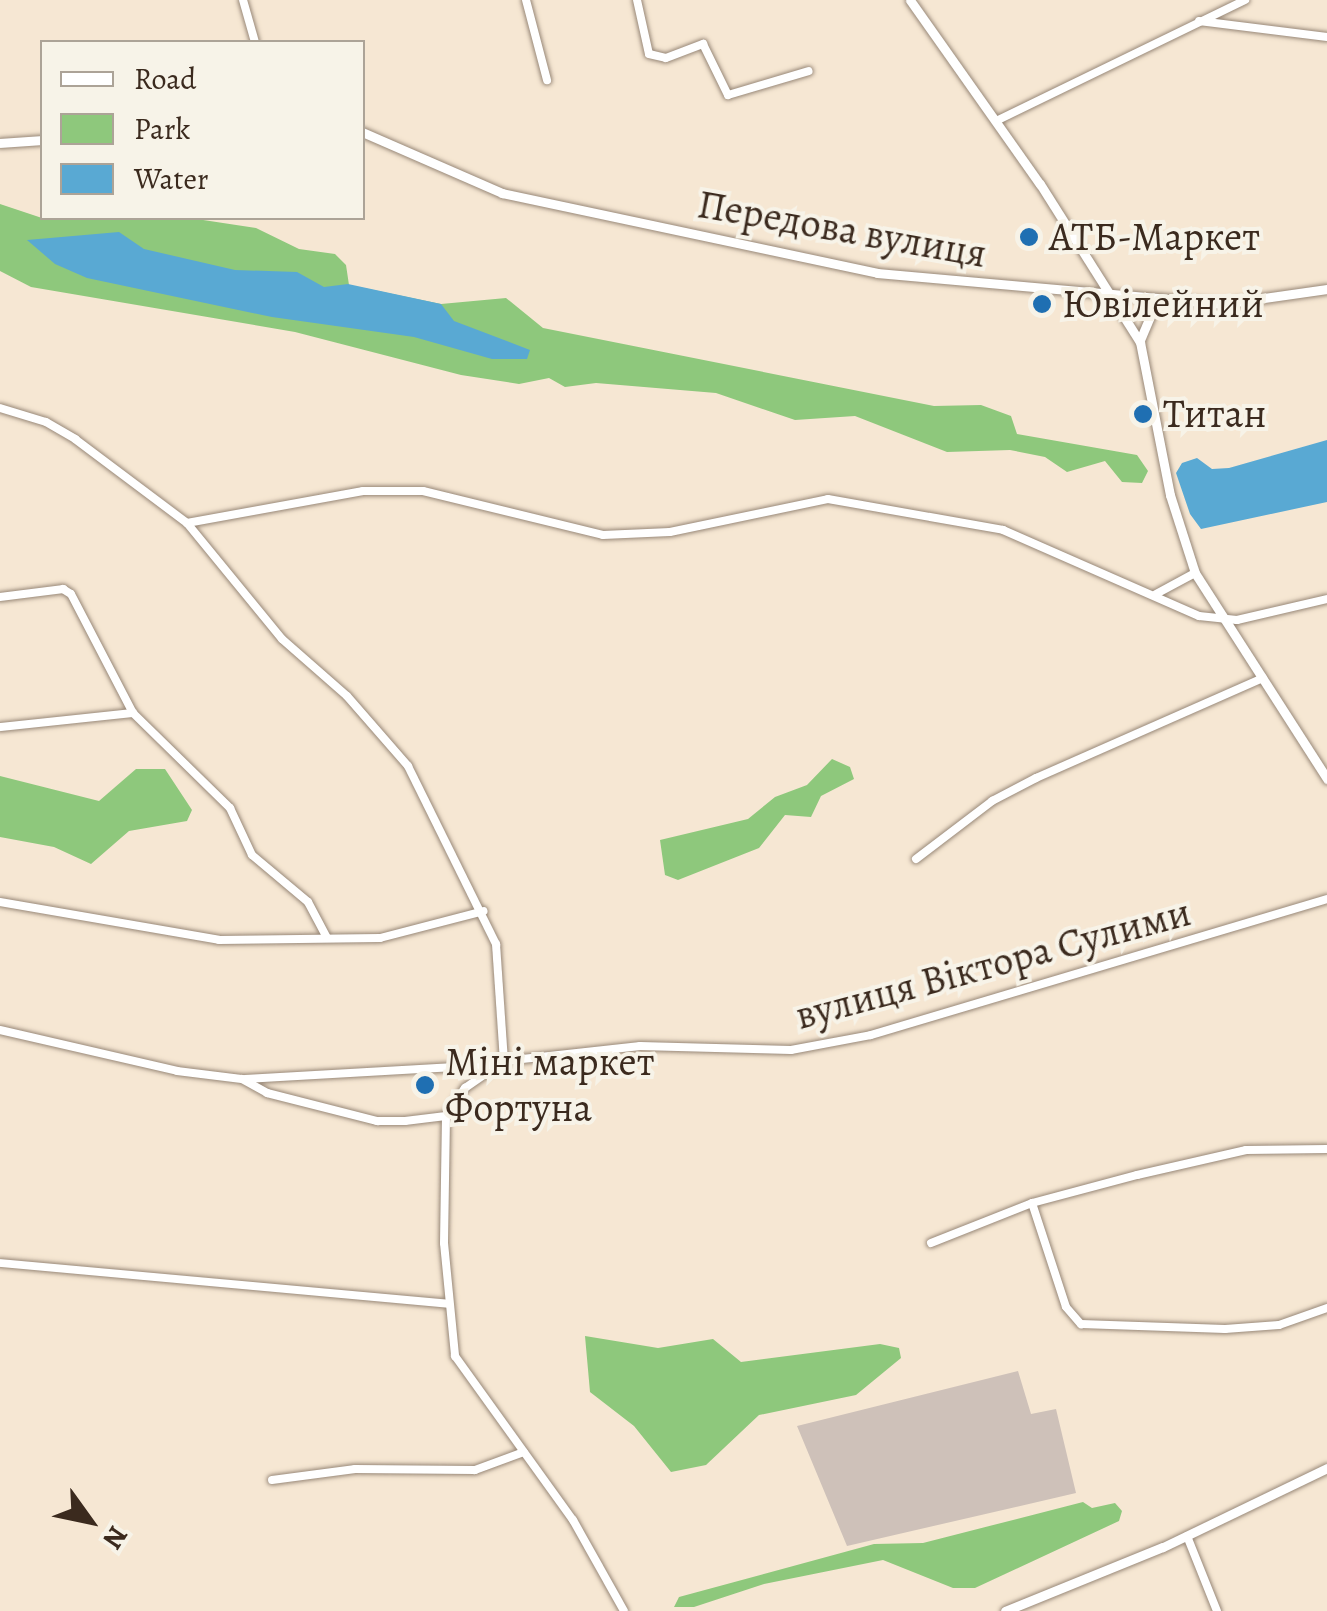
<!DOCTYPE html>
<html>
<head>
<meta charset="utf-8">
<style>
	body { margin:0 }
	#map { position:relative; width:1327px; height:1611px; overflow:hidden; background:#f6e7d3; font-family:Alegreya,serif }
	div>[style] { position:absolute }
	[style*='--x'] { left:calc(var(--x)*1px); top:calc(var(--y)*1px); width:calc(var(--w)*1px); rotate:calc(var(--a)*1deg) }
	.industrial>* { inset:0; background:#cec1b9 }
	.green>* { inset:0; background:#8ec87c }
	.water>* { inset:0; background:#59a9d3 }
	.roads { filter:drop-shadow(0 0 2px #988878) drop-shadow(0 0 2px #988878) }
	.minor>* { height:8px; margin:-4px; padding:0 4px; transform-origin:4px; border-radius:4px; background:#fff }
	.tertiary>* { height:9px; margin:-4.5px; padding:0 4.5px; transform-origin:4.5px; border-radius:4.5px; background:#fff }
	.dots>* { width:28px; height:28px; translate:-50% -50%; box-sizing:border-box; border:5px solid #f7f3e8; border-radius:50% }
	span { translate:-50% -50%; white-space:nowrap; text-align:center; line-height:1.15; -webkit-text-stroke:8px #f7f3e8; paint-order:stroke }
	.street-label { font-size:40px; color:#3b2a1e }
	.poi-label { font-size:40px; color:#3b2a1e }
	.left { translate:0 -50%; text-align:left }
	.legend { position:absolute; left:40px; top:40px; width:325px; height:180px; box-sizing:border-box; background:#f7f3e8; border:2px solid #aca397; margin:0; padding:12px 18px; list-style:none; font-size:30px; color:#3b2a1e }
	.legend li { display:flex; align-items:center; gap:20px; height:50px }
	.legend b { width:50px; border:2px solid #aca397 }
	.north { position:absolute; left:40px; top:1471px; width:100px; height:100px; -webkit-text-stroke:8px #f7f3e8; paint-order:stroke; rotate:123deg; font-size:28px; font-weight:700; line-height:40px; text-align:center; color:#3b2a1e }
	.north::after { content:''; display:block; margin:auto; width:35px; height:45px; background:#3b2a1e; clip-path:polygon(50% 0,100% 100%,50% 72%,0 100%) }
</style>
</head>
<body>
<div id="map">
	<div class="industrial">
		<i style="clip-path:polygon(1018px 1371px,1031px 1414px,1056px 1409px,1076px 1493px,847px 1546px,797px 1426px)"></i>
	</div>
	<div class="green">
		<i style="clip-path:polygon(0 204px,42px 218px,190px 218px,256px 228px,299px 249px,335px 254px,346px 265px,349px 285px,441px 304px,506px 298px,543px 328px,934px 406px,981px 405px,1011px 416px,1017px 434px,1137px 455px,1148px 471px,1142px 483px,1122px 482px,1105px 461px,1067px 472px,1045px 457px,1010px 450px,947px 452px,855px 416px,795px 420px,716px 393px,596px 383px,565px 387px,549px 378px,519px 384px,461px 375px,295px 332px,31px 287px,0 271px)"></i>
		<i style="clip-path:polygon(832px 759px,850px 767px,854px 779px,821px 796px,811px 817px,785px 815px,759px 848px,678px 880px,665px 875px,660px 840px,748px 819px,775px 797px,807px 785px)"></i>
		<i style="clip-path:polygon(136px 769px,165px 769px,192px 810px,187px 821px,129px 831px,91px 864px,54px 847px,0 837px,0 776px,99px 801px)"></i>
		<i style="clip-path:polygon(585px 1336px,658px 1348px,713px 1339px,741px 1362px,880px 1344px,899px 1348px,901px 1358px,856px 1395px,759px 1415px,706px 1465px,671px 1472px,634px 1426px,590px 1392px)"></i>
		<i style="clip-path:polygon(1083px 1502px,1092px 1508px,1115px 1503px,1122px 1511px,1119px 1521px,975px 1588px,953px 1588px,883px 1560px,764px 1584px,694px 1607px,674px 1607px,679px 1597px,874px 1544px,923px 1543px)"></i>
	</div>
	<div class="water">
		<i style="clip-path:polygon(119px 232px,144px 249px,235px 270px,297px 272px,324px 287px,348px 284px,441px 304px,454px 321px,530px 350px,527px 359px,492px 359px,414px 337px,272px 317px,87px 278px,55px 264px,27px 240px)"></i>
		<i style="clip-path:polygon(1327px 440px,1327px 502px,1201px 529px,1190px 514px,1176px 473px,1182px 463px,1197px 458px,1212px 469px,1229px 468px)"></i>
	</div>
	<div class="roads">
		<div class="minor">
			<i style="--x:243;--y:0;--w:44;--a:74.1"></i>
			<i style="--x:526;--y:0;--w:83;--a:75.3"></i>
			<i style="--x:637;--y:0;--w:55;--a:77.5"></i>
			<i style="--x:649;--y:54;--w:17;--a:13"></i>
			<i style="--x:666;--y:58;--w:40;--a:-21"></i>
			<i style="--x:703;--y:44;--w:57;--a:63.9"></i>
			<i style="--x:728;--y:95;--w:84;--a:-16.5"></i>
			<i style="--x:1199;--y:21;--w:129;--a:7.1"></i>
			<i style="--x:996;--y:121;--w:277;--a:-25.9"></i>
			<i style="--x:0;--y:408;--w:48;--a:16.9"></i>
			<i style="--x:46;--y:422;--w:34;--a:30"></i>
			<i style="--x:75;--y:439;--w:140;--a:36.9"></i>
			<i style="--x:187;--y:523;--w:150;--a:50.7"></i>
			<i style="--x:282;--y:639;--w:86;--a:41.2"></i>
			<i style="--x:347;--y:696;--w:93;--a:48.9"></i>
			<i style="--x:408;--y:766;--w:199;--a:63.7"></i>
			<i style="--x:496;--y:944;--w:117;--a:86.1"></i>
			<i style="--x:187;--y:523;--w:179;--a:-10.3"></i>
			<i style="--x:363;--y:491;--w:60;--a:0"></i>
			<i style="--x:423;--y:491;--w:185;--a:13.7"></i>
			<i style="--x:603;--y:535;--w:67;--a:-2.6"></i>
			<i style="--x:670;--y:532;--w:161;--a:-11.8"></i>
			<i style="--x:828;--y:499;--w:178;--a:10"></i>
			<i style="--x:1003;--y:530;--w:214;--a:23.7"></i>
			<i style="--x:1199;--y:616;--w:38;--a:6"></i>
			<i style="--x:1237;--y:620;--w:92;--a:-13.1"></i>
			<i style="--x:1156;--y:594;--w:44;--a:-28.3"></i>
			<i style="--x:0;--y:597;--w:64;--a:-7.2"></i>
			<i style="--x:63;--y:589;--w:9;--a:32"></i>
			<i style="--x:71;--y:594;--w:134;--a:62.5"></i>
			<i style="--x:133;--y:713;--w:136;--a:44.4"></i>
			<i style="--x:230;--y:808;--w:52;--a:64.9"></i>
			<i style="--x:252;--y:855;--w:73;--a:40"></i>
			<i style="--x:308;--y:902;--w:40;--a:62"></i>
			<i style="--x:0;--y:727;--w:134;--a:-6"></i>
			<i style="--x:916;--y:859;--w:96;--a:-37.3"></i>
			<i style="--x:992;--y:801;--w:50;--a:-27.6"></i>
			<i style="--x:1036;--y:778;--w:248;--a:-23.8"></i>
			<i style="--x:0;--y:902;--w:222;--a:9.8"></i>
			<i style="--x:219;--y:940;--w:161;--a:-0.7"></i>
			<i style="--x:380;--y:938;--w:107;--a:-14.6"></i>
			<i style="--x:0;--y:1030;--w:182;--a:13"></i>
			<i style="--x:177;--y:1071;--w:65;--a:7"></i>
			<i style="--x:242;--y:1079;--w:29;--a:29"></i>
			<i style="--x:267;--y:1093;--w:114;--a:14.3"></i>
			<i style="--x:377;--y:1121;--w:28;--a:0"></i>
			<i style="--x:405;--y:1121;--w:41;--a:-7"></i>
			<i style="--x:446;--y:1116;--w:34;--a:-56"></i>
			<i style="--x:465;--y:1088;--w:47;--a:-34.7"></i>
			<i style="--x:504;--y:1061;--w:137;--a:-6.3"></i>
			<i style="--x:640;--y:1046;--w:151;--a:1.5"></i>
			<i style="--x:791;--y:1050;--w:81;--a:-10.6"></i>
			<i style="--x:871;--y:1035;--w:476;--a:-16.6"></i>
			<i style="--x:245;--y:1079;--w:245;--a:-3.3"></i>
			<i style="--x:446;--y:1116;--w:127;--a:90.9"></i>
			<i style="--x:444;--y:1243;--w:114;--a:84.4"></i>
			<i style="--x:455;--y:1356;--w:202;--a:54.3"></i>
			<i style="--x:573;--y:1520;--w:104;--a:60.7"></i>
			<i style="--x:1032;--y:1203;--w:109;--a:71.9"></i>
			<i style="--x:1066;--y:1307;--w:23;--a:49"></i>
			<i style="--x:1081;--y:1324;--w:144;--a:2"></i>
			<i style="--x:1225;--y:1329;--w:54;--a:-4.2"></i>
			<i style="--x:1279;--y:1325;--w:51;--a:-19.5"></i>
			<i style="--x:931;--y:1243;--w:109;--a:-21.6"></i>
			<i style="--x:1032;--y:1203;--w:109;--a:-14.9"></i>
			<i style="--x:1137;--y:1175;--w:112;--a:-12.9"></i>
			<i style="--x:1246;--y:1150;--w:81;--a:-0.7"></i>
			<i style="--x:0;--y:1263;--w:449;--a:5.2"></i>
			<i style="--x:272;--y:1480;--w:84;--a:-7.5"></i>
			<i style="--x:355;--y:1469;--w:120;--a:0.5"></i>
			<i style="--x:475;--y:1470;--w:52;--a:-20.2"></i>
			<i style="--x:1187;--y:1536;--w:81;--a:68.2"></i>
		</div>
		<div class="tertiary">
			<i style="--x:910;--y:0;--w:225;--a:54.8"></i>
			<i style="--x:1040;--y:184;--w:187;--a:57.7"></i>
			<i style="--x:1140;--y:342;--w:156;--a:78.9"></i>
			<i style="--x:1170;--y:495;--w:82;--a:72.2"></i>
			<i style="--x:1195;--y:573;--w:245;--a:57.3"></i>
			<i style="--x:362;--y:132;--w:153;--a:23.5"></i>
			<i style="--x:502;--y:193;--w:383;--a:12"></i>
			<i style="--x:877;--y:273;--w:346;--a:5.1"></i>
			<i style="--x:1222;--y:304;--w:106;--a:-8.1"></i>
			<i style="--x:0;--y:143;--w:42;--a:-4.1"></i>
			<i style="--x:1140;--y:340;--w:43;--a:-67"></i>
			<i style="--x:1005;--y:1611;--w:170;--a:-22.1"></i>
			<i style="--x:1163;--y:1547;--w:182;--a:-25.7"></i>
		</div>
	</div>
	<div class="dots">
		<i style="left:1029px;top:237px;background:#1f6fb2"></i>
		<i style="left:1042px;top:304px;background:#1f6fb2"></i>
		<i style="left:1143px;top:414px;background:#1f6fb2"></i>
		<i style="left:425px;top:1085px;background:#1f6fb2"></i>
	</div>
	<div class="street-label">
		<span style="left:842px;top:229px;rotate:10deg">Передова вулиця</span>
		<span style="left:993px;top:964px;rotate:-15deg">вулиця Віктора Сулими</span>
	</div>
	<div class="poi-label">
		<span class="left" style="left:1049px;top:237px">АТБ-Маркет</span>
		<span class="left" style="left:1062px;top:304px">Ювілейний</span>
		<span class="left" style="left:1163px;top:414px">Титан</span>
		<span class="left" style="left:445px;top:1085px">Міні маркет<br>Фортуна</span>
	</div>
	<ul class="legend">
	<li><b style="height:12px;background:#fff"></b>Road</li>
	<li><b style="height:28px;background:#8ec87c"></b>Park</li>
	<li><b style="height:28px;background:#59a9d3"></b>Water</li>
	</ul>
	<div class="north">N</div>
</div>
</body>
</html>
